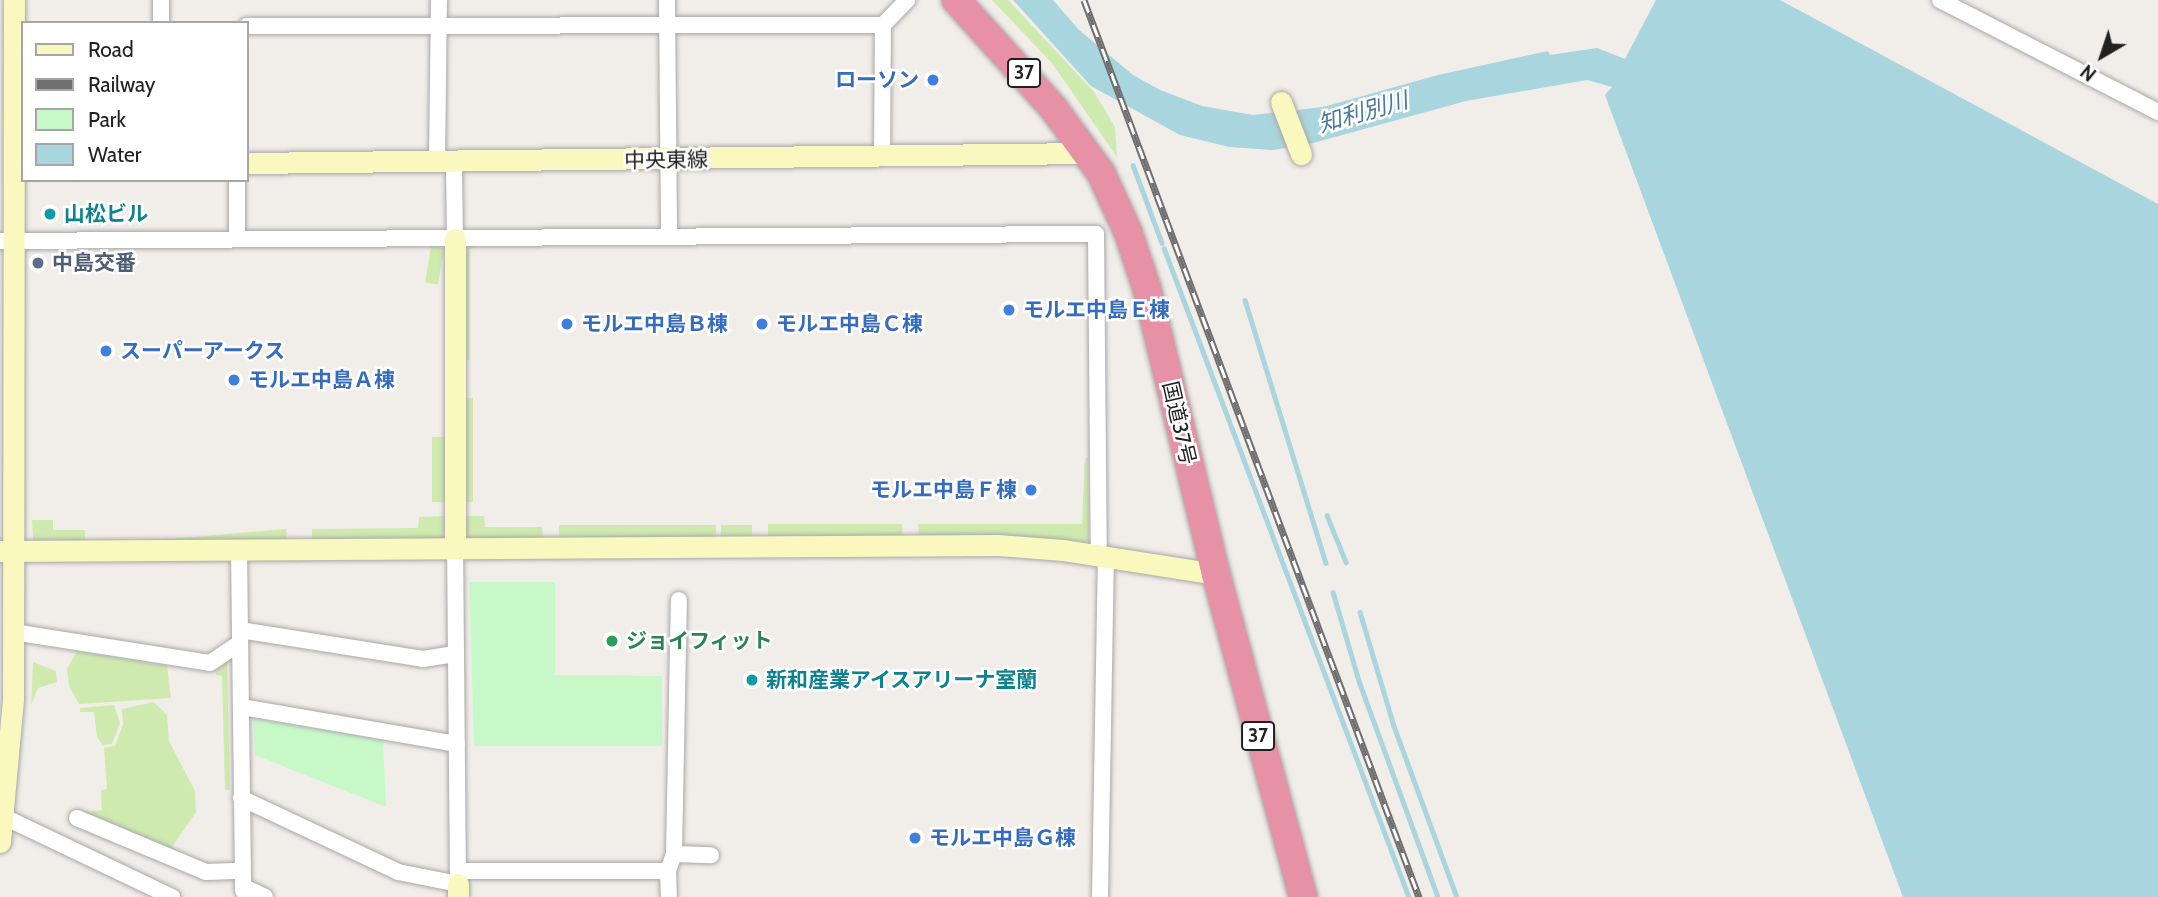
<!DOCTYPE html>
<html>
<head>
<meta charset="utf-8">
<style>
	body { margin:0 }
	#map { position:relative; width:2158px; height:897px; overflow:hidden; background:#f1ede8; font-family:Cabin,"Noto Sans JP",sans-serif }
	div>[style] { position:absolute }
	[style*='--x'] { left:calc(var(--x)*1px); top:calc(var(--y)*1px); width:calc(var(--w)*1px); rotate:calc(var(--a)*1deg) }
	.grass>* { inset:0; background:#cfeaaf; transform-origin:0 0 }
	.park>* { inset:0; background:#c7f9c8 }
	.water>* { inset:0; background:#a9d5de }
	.stream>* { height:4.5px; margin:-2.25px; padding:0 2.25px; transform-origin:2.25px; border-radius:2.25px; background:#a9d5de }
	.roads { filter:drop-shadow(0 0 2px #a8a8a8) drop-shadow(0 0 2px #a8a8a8) }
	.street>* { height:16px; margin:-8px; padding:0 8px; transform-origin:8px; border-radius:8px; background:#fff }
	.secondary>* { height:21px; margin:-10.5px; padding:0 10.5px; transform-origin:10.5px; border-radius:10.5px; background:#f9f8be }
	.highway>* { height:28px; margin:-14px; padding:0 14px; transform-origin:14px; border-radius:14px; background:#e691a6 }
	.rail>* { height:7px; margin-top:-3.5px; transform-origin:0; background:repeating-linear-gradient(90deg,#fff 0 13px,#6f6f6f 0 26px); box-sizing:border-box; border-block:2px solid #6f6f6f }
	.dots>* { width:19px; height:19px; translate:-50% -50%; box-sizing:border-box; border:4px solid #fff; border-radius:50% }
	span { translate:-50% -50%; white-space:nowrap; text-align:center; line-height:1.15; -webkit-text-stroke:5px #fff; paint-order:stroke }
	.shield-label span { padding:2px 5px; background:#fff; border:2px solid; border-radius:5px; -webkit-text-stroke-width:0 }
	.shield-label { font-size:19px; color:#212121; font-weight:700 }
	.shop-label { font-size:21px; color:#366cbe; font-weight:700 }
	.right { translate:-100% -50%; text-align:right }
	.left { translate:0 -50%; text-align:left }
	.street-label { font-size:21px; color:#212121 }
	.culture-label { font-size:21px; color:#0d838f; font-weight:700 }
	.service-label { font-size:21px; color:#4e5e75; font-weight:700 }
	.leisure-label { font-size:21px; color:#27864d; font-weight:700 }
	.water-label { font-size:23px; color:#4779a0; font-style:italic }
	.legend { position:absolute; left:21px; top:21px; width:228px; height:161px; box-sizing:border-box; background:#fff; border:2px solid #a6a6a6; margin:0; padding:9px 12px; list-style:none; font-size:21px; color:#212121 }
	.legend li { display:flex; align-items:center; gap:14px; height:35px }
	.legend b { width:35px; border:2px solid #a6a6a6 }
	.north { position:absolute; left:2067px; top:21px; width:70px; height:70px; -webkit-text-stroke:5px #fff; paint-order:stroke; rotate:219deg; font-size:19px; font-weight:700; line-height:28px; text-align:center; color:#212121 }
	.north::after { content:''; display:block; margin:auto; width:24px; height:32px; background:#212121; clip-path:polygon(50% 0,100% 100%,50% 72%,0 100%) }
</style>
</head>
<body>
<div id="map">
	<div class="grass">
		<i style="clip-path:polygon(992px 0,1008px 0,1094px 92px,1115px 127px,1117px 157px,1052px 63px)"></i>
		<i style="clip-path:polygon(465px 244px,481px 245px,470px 249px,470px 360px,465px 360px)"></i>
		<i style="left:431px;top:246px;width:13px;height:37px;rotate:9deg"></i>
		<i style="left:465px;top:398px;width:8px;height:104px"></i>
		<i style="left:432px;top:437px;width:13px;height:65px"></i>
		<i style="clip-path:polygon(1085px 458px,1088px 458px,1089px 542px,1017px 536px,919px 536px,918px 524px,1082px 524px)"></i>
		<i style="clip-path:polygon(445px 516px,443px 539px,312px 539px,312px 529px,418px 528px,419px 517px)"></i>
		<i style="clip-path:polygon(465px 516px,484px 516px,485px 527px,542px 527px,543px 538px,465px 538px)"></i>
		<i style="clip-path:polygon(32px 520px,53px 520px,53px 530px,85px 530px,85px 541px,33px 540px)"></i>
		<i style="left:902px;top:524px;width:12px;height:134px;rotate:90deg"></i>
		<i style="left:716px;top:525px;width:12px;height:157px;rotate:90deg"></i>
		<i style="left:721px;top:525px;width:31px;height:12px"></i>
		<i style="left:286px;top:529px;width:11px;height:187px;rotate:85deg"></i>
		<i style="clip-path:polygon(77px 651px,167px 666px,171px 698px,79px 704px,69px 686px,67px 669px)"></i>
		<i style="clip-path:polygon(33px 662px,56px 671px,57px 682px,38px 688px,31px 705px)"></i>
		<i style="clip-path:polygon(227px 662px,230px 790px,225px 790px,222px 676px,216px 675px,215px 669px)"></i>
		<i style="clip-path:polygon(154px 702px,167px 715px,169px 741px,195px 791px,196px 812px,172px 847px,194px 863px,83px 812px,102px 810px,101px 790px,107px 789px,104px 748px,115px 746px,123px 725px,122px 709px)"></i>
		<i style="clip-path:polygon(114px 705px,120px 723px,112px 744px,103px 745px,97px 737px,94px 712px,80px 712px,80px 708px)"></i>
	</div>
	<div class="park">
		<i style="clip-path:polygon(469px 582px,555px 582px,555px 675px,662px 676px,662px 746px,474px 746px)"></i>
		<i style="clip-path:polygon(254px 719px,383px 740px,386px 807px,255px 755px)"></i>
	</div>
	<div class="water">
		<i style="clip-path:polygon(1013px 0,1053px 0,1079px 30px,1133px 75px,1160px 90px,1202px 106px,1253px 115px,1323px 107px,1438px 75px,1548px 51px,1550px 55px,1597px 48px,1625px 59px,1656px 0,1780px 0,2158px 204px,2158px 897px,1903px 897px,1605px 95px,1612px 87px,1587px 80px,1466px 101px,1313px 143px,1273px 150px,1229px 147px,1180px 135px,1091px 86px)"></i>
	</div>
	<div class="stream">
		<i style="--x:1133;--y:165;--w:83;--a:69.6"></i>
		<i style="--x:1164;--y:248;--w:694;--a:69.32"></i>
		<i style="--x:1245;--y:300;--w:275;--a:72.9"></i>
		<i style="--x:1327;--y:515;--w:51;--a:68"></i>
		<i style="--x:1333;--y:592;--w:93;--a:73.7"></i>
		<i style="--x:1359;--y:681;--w:230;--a:69.9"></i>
		<i style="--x:1360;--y:612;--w:119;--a:73.4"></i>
		<i style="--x:1394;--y:726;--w:182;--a:69.8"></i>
	</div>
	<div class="roads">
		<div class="street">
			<i style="--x:667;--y:0;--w:236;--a:89.5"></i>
			<i style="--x:1940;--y:0;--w:245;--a:27.2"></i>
			<i style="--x:161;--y:23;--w:23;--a:-90"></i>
			<i style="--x:247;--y:26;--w:636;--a:-0.09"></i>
			<i style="--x:882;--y:157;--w:132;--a:-89.6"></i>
			<i style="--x:883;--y:25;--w:35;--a:-46"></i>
			<i style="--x:454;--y:161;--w:78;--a:89.3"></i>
			<i style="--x:437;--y:162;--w:162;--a:-89.3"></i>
			<i style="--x:237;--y:180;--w:59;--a:90"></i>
			<i style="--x:0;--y:241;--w:1096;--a:-0.37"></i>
			<i style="--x:1096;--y:234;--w:321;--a:89.5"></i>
			<i style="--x:239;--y:551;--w:340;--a:89.3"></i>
			<i style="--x:240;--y:630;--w:185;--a:9"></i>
			<i style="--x:423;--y:659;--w:32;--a:-9"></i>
			<i style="--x:13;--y:632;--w:199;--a:8.9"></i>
			<i style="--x:210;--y:663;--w:36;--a:-34"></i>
			<i style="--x:242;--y:707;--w:218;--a:9.8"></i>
			<i style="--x:241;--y:798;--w:174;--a:25.2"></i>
			<i style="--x:398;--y:872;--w:61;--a:11.3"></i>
			<i style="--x:458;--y:884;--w:336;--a:-90.5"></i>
			<i style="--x:0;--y:815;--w:191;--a:25.5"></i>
			<i style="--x:77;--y:818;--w:140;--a:22.7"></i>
			<i style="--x:206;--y:872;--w:34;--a:-2"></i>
			<i style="--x:674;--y:854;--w:254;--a:-88.9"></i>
			<i style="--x:458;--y:871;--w:210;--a:0"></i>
			<i style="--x:668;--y:871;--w:18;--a:-71"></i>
			<i style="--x:674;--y:854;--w:37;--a:2"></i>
			<i style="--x:668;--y:871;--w:26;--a:88"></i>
			<i style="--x:244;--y:887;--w:23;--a:25"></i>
			<i style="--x:1100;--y:897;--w:341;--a:-89"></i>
		</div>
		<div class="secondary">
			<i style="--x:1281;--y:102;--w:56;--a:69"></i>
			<i style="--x:247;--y:163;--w:838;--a:-0.68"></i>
			<i style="--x:455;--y:239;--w:309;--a:90"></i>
			<i style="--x:0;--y:551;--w:998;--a:-0.34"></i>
			<i style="--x:998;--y:545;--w:65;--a:4.4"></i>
			<i style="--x:1063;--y:550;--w:155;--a:8.9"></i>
			<i style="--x:0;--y:842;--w:143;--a:-84.8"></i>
			<i style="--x:13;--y:700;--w:700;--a:-89.92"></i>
			<i style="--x:458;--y:884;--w:13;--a:90"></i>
		</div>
		<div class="highway">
			<i style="--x:956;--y:0;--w:147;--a:48"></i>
			<i style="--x:1054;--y:109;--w:79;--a:53.7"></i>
			<i style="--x:1101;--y:173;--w:65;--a:65.4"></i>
			<i style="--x:1128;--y:232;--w:60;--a:71.6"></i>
			<i style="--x:1147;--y:289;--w:293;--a:76.4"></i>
			<i style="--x:1216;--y:574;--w:335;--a:74.9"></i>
		</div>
	</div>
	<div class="rail">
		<i style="--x:1084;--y:0;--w:958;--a:69.52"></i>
	</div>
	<div class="dots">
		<i style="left:933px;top:80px;background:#3f7fe0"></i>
		<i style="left:50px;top:214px;background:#0f9aa8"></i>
		<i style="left:38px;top:263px;background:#5c6f8a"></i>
		<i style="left:1009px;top:310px;background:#3f7fe0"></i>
		<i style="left:567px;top:324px;background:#3f7fe0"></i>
		<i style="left:762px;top:324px;background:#3f7fe0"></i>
		<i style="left:106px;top:351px;background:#3f7fe0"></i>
		<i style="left:234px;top:380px;background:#3f7fe0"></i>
		<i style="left:1031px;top:490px;background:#3f7fe0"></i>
		<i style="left:612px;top:641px;background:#2e9e5b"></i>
		<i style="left:752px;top:680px;background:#0f9aa8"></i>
		<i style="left:915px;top:838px;background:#3f7fe0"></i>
	</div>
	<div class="shield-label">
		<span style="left:1024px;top:73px">37</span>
		<span style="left:1258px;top:736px">37</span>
	</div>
	<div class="shop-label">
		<span class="right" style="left:919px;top:80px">ローソン</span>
		<span class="left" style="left:1023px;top:310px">モルエ中島Ｅ棟</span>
		<span class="left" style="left:581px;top:324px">モルエ中島Ｂ棟</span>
		<span class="left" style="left:776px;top:324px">モルエ中島Ｃ棟</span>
		<span class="left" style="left:120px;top:351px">スーパーアークス</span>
		<span class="left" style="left:248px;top:380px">モルエ中島Ａ棟</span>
		<span class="right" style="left:1017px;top:490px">モルエ中島Ｆ棟</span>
		<span class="left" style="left:929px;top:838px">モルエ中島Ｇ棟</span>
	</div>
	<div class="street-label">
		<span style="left:666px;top:160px;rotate:-1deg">中央東線</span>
		<span style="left:1179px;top:423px;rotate:77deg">国道37号</span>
	</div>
	<div class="culture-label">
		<span class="left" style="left:64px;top:214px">山松ビル</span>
		<span class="left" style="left:766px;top:680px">新和産業アイスアリーナ室蘭</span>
	</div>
	<div class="service-label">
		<span class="left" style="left:52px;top:263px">中島交番</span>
	</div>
	<div class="leisure-label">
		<span class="left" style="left:626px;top:641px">ジョイフィット</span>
	</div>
	<div class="water-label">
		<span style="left:1363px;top:112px;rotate:-16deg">知利別川</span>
	</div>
	<ul class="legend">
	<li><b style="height:9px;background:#f9f8be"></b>Road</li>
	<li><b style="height:9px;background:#6f6f6f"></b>Railway</li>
	<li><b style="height:19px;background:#c7f9c8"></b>Park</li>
	<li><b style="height:19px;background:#a9d5de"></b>Water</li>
	</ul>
	<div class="north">N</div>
</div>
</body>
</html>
